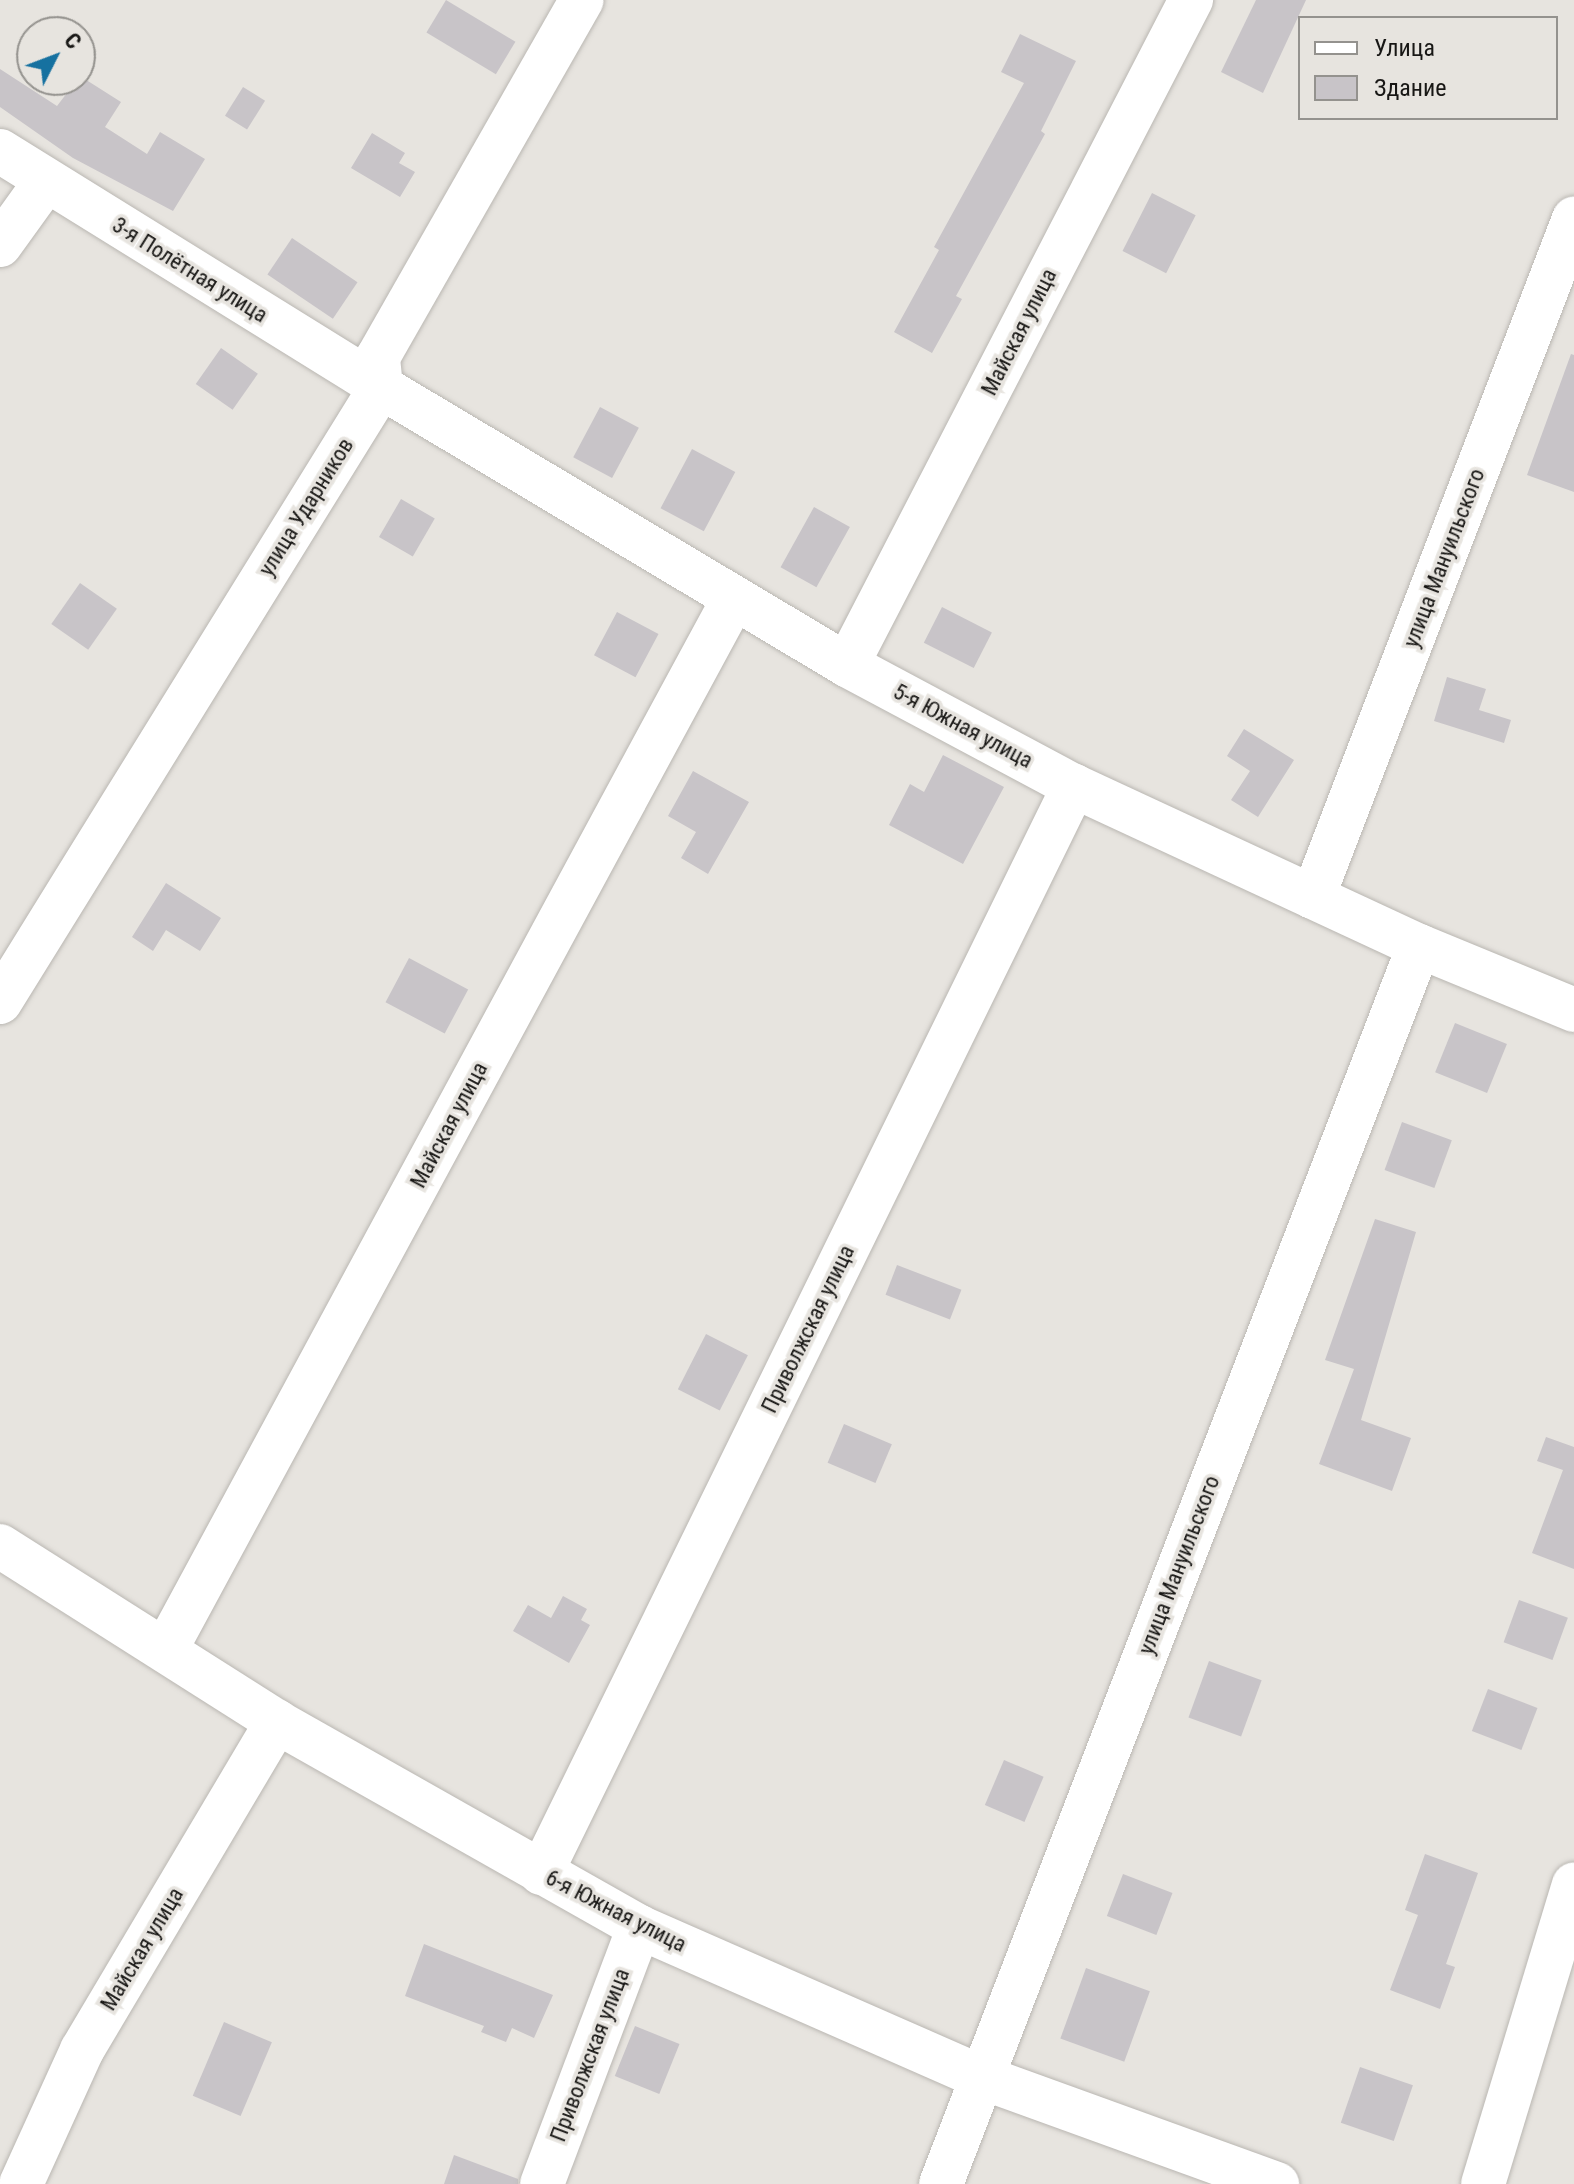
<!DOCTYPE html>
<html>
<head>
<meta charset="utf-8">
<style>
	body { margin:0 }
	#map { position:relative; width:1574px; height:2184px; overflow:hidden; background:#e7e4df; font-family:"Roboto Condensed",sans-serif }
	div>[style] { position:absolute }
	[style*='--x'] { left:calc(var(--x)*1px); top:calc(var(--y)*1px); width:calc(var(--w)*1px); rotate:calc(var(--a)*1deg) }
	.building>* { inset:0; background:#c8c4c8; transform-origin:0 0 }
	.roads { filter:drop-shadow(0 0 2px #bab7b2) drop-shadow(0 0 2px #bab7b2) }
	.minor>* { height:44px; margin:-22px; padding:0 22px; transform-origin:22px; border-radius:22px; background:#fff }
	span { translate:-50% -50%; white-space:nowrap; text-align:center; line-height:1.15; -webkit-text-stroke:7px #e7e4df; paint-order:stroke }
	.street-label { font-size:22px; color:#181715 }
	.legend { position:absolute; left:1298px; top:16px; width:260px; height:104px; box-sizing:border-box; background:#e7e4df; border:2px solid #94928e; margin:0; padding:10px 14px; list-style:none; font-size:24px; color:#181715 }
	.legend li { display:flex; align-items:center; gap:16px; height:40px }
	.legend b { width:40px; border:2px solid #94928e }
	.north { position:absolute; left:16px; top:16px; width:80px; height:80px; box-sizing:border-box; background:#e7e4df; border:2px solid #94928e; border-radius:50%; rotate:48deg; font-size:22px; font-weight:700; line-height:32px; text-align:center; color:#181715 }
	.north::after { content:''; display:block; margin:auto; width:28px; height:36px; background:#1671a0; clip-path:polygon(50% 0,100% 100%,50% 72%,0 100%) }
</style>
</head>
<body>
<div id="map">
	<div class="building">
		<i style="left:446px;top:0;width:81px;height:38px;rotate:31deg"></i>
		<i style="clip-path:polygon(1256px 0,1306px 0,1263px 93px,1221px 72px)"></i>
		<i style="clip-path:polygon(1020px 34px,1076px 61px,1041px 131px,1045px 134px,956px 296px,962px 299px,932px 353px,894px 332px,939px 250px,934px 247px,1024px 83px,1001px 72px)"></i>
		<i style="clip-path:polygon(0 69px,57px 106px,80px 76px,121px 102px,105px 127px,147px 154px,160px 132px,205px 159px,173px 211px,73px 158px,0 107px)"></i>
		<i style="left:243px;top:87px;width:26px;height:34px;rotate:32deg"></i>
		<i style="clip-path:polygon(372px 133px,405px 153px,399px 163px,415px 172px,400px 197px,351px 168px)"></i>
		<i style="left:1152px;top:193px;width:49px;height:65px;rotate:27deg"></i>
		<i style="left:292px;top:238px;width:79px;height:44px;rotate:34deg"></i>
		<i style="left:221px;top:348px;width:45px;height:44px;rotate:35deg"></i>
		<i style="clip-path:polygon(1571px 354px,1574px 355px,1574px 492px,1527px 475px)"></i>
		<i style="left:600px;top:407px;width:44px;height:57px;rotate:28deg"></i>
		<i style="left:692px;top:449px;width:49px;height:67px;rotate:28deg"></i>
		<i style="left:401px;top:499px;width:39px;height:44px;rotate:30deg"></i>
		<i style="left:814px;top:507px;width:41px;height:69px;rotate:29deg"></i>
		<i style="left:80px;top:583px;width:45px;height:50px;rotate:35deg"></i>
		<i style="left:942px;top:607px;width:56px;height:40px;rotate:27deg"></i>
		<i style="left:617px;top:612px;width:47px;height:49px;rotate:28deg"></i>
		<i style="clip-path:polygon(1447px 677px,1486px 689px,1479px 710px,1511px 720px,1504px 743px,1434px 721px)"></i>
		<i style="clip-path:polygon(1244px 729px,1294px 760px,1258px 817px,1231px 800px,1250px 771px,1227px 756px)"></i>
		<i style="clip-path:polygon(943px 755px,1004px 787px,963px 864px,889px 825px,910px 784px,924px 792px)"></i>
		<i style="clip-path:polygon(693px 771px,749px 802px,708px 874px,681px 858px,696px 832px,668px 816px)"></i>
		<i style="clip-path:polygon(166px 883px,221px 918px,200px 951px,166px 930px,153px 951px,132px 937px)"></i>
		<i style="left:409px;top:958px;width:67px;height:50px;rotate:28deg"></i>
		<i style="left:1455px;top:1023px;width:56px;height:53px;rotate:22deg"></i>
		<i style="left:1402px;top:1122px;width:53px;height:51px;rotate:20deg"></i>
		<i style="clip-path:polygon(1375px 1219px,1416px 1232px,1361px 1420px,1411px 1438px,1392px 1491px,1319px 1464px,1354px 1369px,1325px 1360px)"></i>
		<i style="left:897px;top:1265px;width:69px;height:32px;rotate:21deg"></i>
		<i style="left:706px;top:1334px;width:47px;height:62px;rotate:27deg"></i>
		<i style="left:844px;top:1424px;width:52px;height:42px;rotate:23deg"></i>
		<i style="clip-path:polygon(1546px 1437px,1574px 1447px,1574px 1569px,1532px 1553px,1563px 1470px,1537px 1461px)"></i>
		<i style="clip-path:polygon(563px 1596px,587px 1609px,581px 1620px,590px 1625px,569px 1663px,513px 1631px,528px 1605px,551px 1618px)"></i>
		<i style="left:1519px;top:1600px;width:52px;height:45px;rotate:20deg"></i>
		<i style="left:1209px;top:1661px;width:56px;height:60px;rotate:20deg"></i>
		<i style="left:1488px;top:1689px;width:53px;height:45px;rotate:21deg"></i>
		<i style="left:1004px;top:1760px;width:43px;height:49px;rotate:23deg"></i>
		<i style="clip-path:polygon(1425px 1854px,1478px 1873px,1446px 1964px,1455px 1967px,1440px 2009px,1390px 1990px,1418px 1915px,1405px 1910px)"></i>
		<i style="left:1123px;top:1874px;width:53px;height:45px;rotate:21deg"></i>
		<i style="clip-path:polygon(424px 1944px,553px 1995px,534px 2038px,512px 2028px,506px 2042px,481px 2032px,484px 2026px,405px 1996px)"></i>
		<i style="left:1086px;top:1968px;width:68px;height:75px;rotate:20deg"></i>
		<i style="left:224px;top:2022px;width:52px;height:80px;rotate:23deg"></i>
		<i style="left:635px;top:2026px;width:48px;height:54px;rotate:22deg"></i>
		<i style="left:1360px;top:2067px;width:56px;height:59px;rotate:19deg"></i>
		<i style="clip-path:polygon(454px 2155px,518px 2179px,518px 2184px,444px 2184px)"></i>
	</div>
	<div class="roads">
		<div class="minor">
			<i style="--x:0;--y:151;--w:448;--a:31.8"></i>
			<i style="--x:381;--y:387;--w:543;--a:30.82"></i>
			<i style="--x:847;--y:665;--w:257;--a:28.1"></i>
			<i style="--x:1074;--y:786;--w:380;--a:24.9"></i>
			<i style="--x:1419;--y:946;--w:168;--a:22.4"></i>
			<i style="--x:0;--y:245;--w:79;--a:-54.3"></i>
			<i style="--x:847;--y:665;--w:749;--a:-62.65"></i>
			<i style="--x:1313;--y:897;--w:727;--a:-68.95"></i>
			<i style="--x:0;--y:1002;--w:723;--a:-58.22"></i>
			<i style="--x:381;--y:387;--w:30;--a:-96"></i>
			<i style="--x:378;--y:357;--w:411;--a:-60.3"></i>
			<i style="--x:0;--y:1546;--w:328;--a:32.4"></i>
			<i style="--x:277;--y:1722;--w:416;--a:29.5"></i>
			<i style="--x:639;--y:1927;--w:373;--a:23.7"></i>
			<i style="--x:981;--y:2077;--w:315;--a:19.9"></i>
			<i style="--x:166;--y:1649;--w:1192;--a:-61.61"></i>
			<i style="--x:541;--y:1873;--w:1211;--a:-63.88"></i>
			<i style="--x:21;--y:2184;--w:147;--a:-65.5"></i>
			<i style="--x:82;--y:2050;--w:382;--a:-59.3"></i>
			<i style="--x:542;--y:2184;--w:275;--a:-69.3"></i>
			<i style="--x:941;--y:2184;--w:1327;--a:-68.89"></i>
			<i style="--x:1483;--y:2184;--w:313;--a:-73.1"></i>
		</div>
	</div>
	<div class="street-label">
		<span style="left:190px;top:270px;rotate:32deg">3-я Полётная улица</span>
		<span style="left:1019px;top:332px;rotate:-63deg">Майская улица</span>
		<span style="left:306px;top:507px;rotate:-58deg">улица Ударников</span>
		<span style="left:1444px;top:558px;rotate:-69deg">улица Мануильского</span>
		<span style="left:963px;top:726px;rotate:28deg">5-я Южная улица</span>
		<span style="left:449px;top:1125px;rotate:-62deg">Майская улица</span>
		<span style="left:808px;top:1329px;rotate:-64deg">Приволжская улица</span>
		<span style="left:1179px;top:1565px;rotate:-69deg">улица Мануильского</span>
		<span style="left:616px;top:1911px;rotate:27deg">6-я Южная улица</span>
		<span style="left:142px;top:1949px;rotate:-59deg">Майская улица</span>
		<span style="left:590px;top:2055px;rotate:-69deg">Приволжская улица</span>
	</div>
	<ul class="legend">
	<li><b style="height:10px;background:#fff"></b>Улица</li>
	<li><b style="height:22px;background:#c8c4c8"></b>Здание</li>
	</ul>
	<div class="north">С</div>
</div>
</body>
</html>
